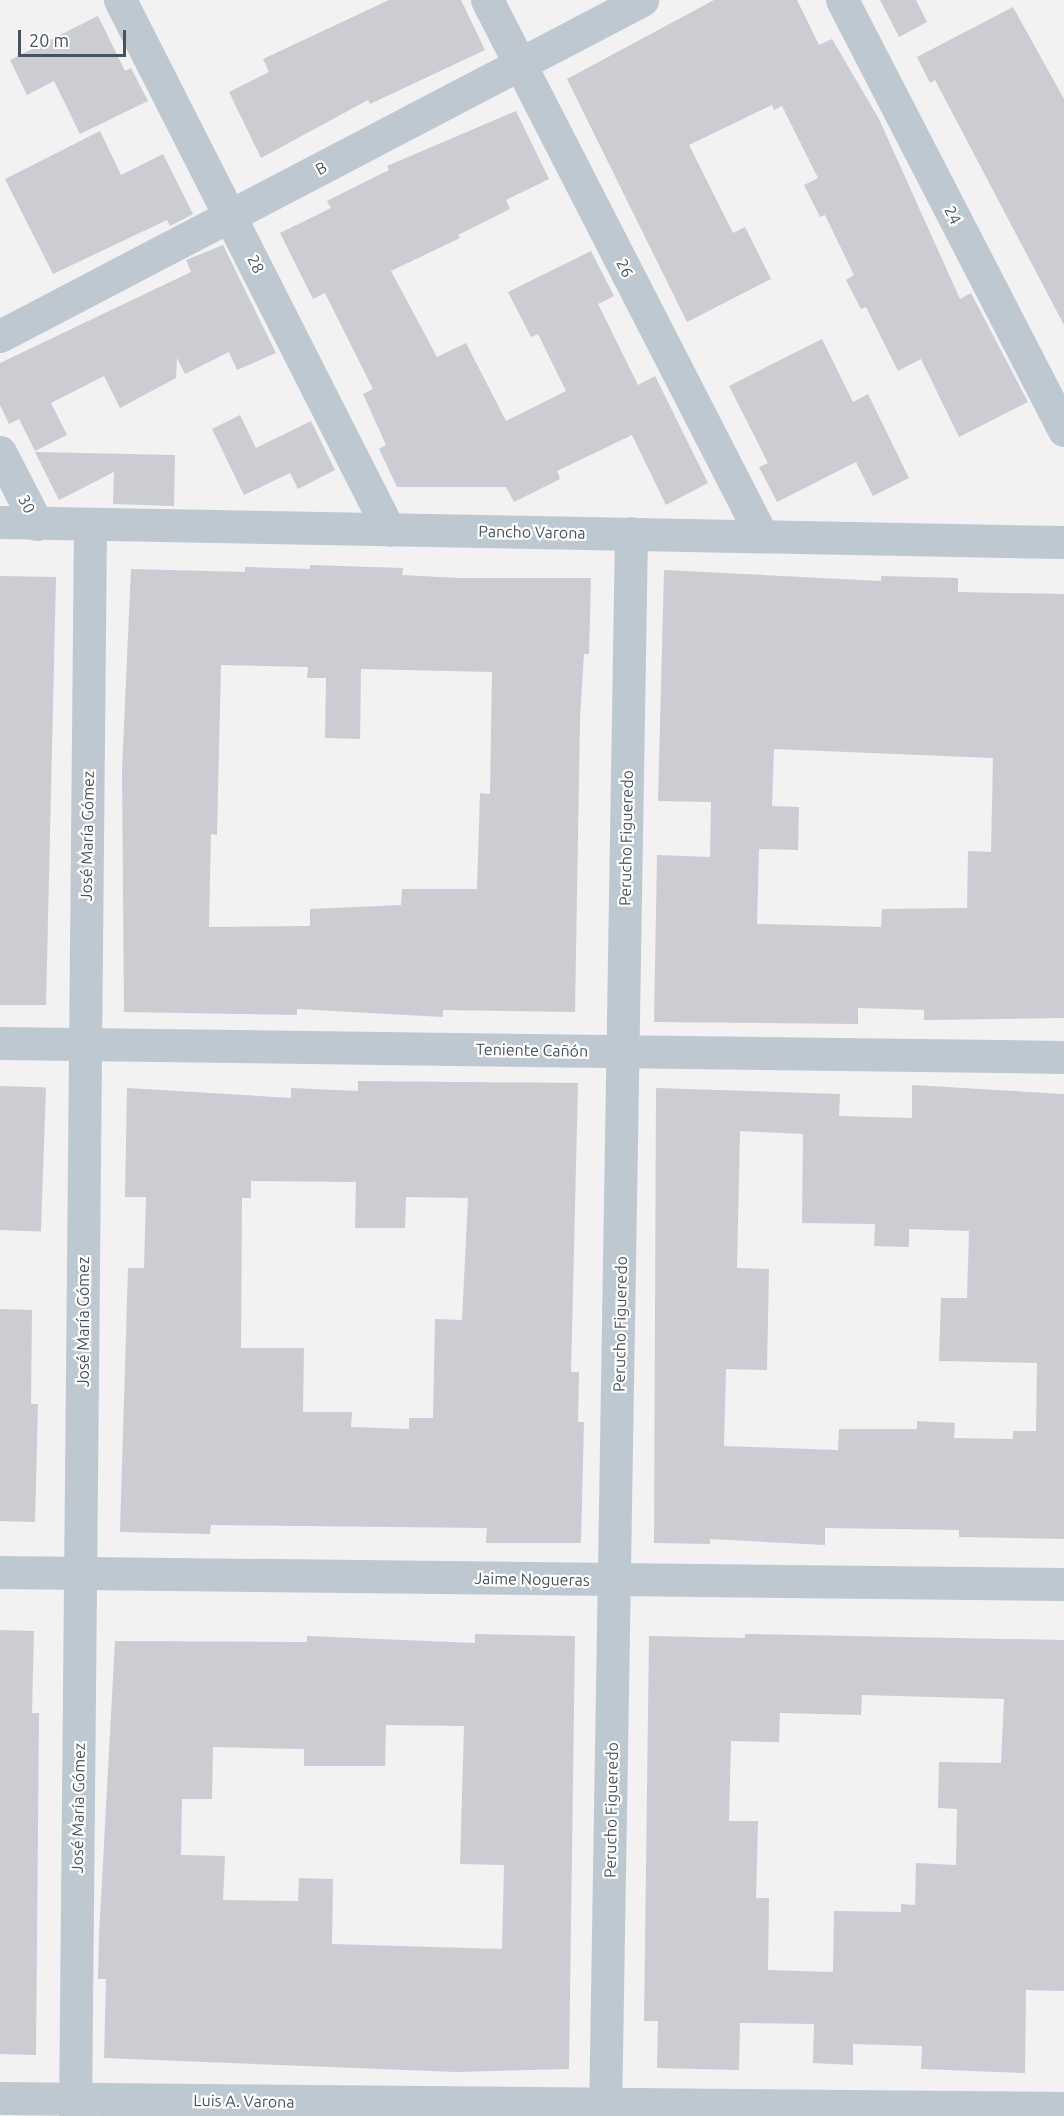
<!DOCTYPE html>
<html>
<head>
<meta charset="utf-8">
<style>
	body { margin:0 }
	#map { position:relative; width:1064px; height:2116px; overflow:hidden; background:#f3f1f1; font-family:Ubuntu,sans-serif }
	div>[style] { position:absolute }
	[style*='--x'] { left:calc(var(--x)*1px); top:calc(var(--y)*1px); width:calc(var(--w)*1px); rotate:calc(var(--a)*1deg) }
	.building>* { inset:0; background:#cbcdd3; transform-origin:0 0 }
	.minor>* { height:33px; margin:-16.5px; padding:0 16.5px; transform-origin:16.5px; border-radius:16.5px; background:#bec8d0 }
	.tertiary>* { height:33px; margin:-16.5px; padding:0 16.5px; transform-origin:16.5px; border-radius:16.5px; background:#bec8d0 }
	span { translate:-50% -50%; white-space:nowrap; text-align:center; line-height:1.15; -webkit-text-stroke:4.5px #fff; paint-order:stroke }
	.street-label { font-size:16px; color:#48535f }
	.scale { position:absolute; left:18px; top:30px; width:108px; height:27px; box-sizing:border-box; border:3px solid #48535f; border-top:0; padding-left:8px; font-size:18px; line-height:21px; white-space:nowrap; color:#48535f; -webkit-text-stroke:4px #fff; paint-order:stroke }
</style>
</head>
<body>
<div id="map">
	<div class="building">
		<i style="clip-path:polygon(389px 0,461px 0,485px 50px,370px 104px,368px 100px,261px 158px,229px 92px,269px 72px,263px 59px)"></i>
		<i style="clip-path:polygon(714px 0,797px 0,819px 45px,832px 39px,879px 119px,960px 299px,971px 293px,1028px 402px,959px 437px,921px 359px,898px 371px,866px 307px,861px 309px,846px 280px,854px 275px,825px 215px,820px 217px,804px 185px,818px 178px,782px 106px,774px 110px,772px 105px,689px 145px,733px 233px,745px 227px,771px 279px,687px 322px,567px 79px)"></i>
		<i style="clip-path:polygon(880px 0,916px 0,927px 22px,899px 37px)"></i>
		<i style="clip-path:polygon(1013px 7px,1064px 99px,1064px 325px,935px 80px,930px 83px,917px 57px)"></i>
		<i style="clip-path:polygon(98px 16px,125px 71px,131px 68px,148px 101px,80px 134px,54px 81px,27px 95px,10px 60px)"></i>
		<i style="clip-path:polygon(516px 111px,549px 179px,506px 200px,510px 209px,458px 235px,460px 238px,391px 271px,437px 357px,466px 343px,506px 421px,566px 391px,538px 334px,531px 337px,508px 292px,591px 251px,614px 296px,598px 304px,638px 385px,655px 376px,708px 483px,666px 505px,632px 435px,557px 471px,560px 479px,514px 502px,506px 487px,397px 487px,379px 449px,386px 445px,363px 394px,373px 389px,325px 293px,313px 299px,280px 233px,331px 208px,327px 201px,389px 170px,387px 166px)"></i>
		<i style="clip-path:polygon(100px 131px,121px 175px,163px 154px,193px 214px,170px 226px,167px 220px,53px 274px,5px 179px)"></i>
		<i style="clip-path:polygon(223px 245px,276px 353px,237px 370px,229px 352px,185px 374px,177px 358px,176px 378px,120px 408px,104px 376px,51px 403px,67px 435px,35px 451px,19px 419px,9px 424px,0 405px,0 363px,191px 272px,186px 260px)"></i>
		<i style="clip-path:polygon(822px 339px,853px 402px,868px 394px,909px 478px,873px 496px,856px 462px,777px 502px,759px 467px,768px 463px,729px 386px)"></i>
		<i style="clip-path:polygon(240px 415px,256px 448px,311px 421px,335px 470px,298px 489px,290px 473px,244px 495px,212px 429px)"></i>
		<i style="clip-path:polygon(35px 452px,175px 455px,174px 506px,113px 504px,114px 472px,59px 500px)"></i>
		<i style="clip-path:polygon(evenodd,310px 565px,403px 568px,402px 575px,457px 578px,591px 578px,589px 654px,584px 654px,580px 718px,575px 1012px,443px 1010px,443px 1017px,297px 1009px,297px 1015px,124px 1012px,122px 770px,131px 569px,245px 572px,245px 567px,310px 569px,310px 565px,221px 665px,308px 667px,307px 678px,326px 678px,325px 738px,360px 739px,361px 669px,492px 672px,490px 794px,480px 793px,477px 889px,402px 889px,401px 905px,310px 909px,310px 926px,209px 927px,211px 834px,217px 835px,221px 665px)"></i>
		<i style="clip-path:polygon(evenodd,664px 570px,881px 581px,881px 576px,958px 578px,958px 592px,1064px 594px,1064px 1018px,924px 1020px,924px 1010px,858px 1008px,858px 1024px,654px 1022px,657px 855px,710px 857px,711px 802px,658px 801px,664px 570px,774px 749px,993px 758px,991px 852px,968px 851px,967px 908px,882px 909px,881px 927px,757px 924px,759px 849px,798px 850px,799px 807px,772px 806px,774px 749px)"></i>
		<i style="clip-path:polygon(0 576px,56px 577px,46px 1005px,0 1005px)"></i>
		<i style="clip-path:polygon(evenodd,358px 1081px,578px 1083px,571px 1372px,579px 1372px,578px 1422px,584px 1422px,581px 1543px,486px 1543px,487px 1528px,211px 1525px,210px 1534px,120px 1532px,128px 1268px,144px 1268px,146px 1197px,125px 1197px,127px 1088px,291px 1098px,291px 1088px,358px 1091px,358px 1081px,251px 1181px,356px 1182px,355px 1228px,405px 1228px,406px 1197px,468px 1198px,462px 1320px,435px 1319px,433px 1418px,409px 1418px,409px 1429px,351px 1427px,352px 1412px,303px 1412px,304px 1348px,241px 1348px,242px 1198px,251px 1198px,251px 1181px)"></i>
		<i style="clip-path:polygon(evenodd,912px 1085px,1064px 1094px,1064px 1539px,959px 1537px,959px 1530px,825px 1528px,825px 1545px,710px 1539px,710px 1544px,654px 1543px,656px 1088px,840px 1094px,839px 1116px,912px 1118px,912px 1085px,740px 1131px,803px 1134px,802px 1223px,875px 1224px,874px 1246px,909px 1247px,909px 1229px,969px 1231px,967px 1298px,941px 1298px,939px 1361px,1037px 1363px,1036px 1431px,1013px 1431px,1013px 1439px,954px 1438px,955px 1423px,917px 1421px,917px 1429px,839px 1429px,838px 1450px,724px 1446px,726px 1369px,767px 1370px,769px 1269px,737px 1268px,740px 1131px)"></i>
		<i style="left:0;top:1086px;width:46px;height:144px;rotate:2deg"></i>
		<i style="clip-path:polygon(0 1309px,32px 1310px,31px 1404px,38px 1404px,35px 1522px,0 1521px)"></i>
		<i style="clip-path:polygon(0 1630px,34px 1631px,32px 1713px,39px 1713px,36px 2055px,0 2054px)"></i>
		<i style="clip-path:polygon(evenodd,475px 1634px,575px 1636px,569px 2069px,456px 2072px,104px 2058px,106px 1979px,98px 1979px,99px 1936px,115px 1641px,307px 1642px,307px 1636px,475px 1643px,475px 1634px,386px 1725px,464px 1726px,460px 1864px,504px 1865px,502px 1949px,332px 1944px,333px 1879px,299px 1878px,298px 1901px,223px 1900px,225px 1856px,181px 1855px,182px 1799px,212px 1799px,213px 1747px,304px 1749px,304px 1766px,385px 1766px,386px 1725px)"></i>
		<i style="clip-path:polygon(evenodd,745px 1634px,1064px 1640px,1064px 1991px,1026px 1990px,1025px 2073px,921px 2069px,922px 2046px,853px 2044px,853px 2065px,813px 2063px,814px 2024px,740px 2023px,739px 2070px,657px 2068px,658px 2021px,644px 2021px,649px 1636px,745px 1638px,745px 1634px,862px 1695px,1004px 1699px,1001px 1763px,939px 1762px,938px 1808px,957px 1809px,956px 1865px,916px 1863px,915px 1905px,901px 1904px,901px 1912px,834px 1911px,833px 1972px,768px 1970px,769px 1898px,756px 1898px,758px 1821px,729px 1821px,731px 1741px,779px 1742px,780px 1713px,861px 1715px,862px 1695px)"></i>
	</div>
	<div class="minor">
		<i style="--x:120;--y:0;--w:594;--a:63.09"></i>
		<i style="--x:487;--y:0;--w:602;--a:62.84"></i>
		<i style="--x:842;--y:0;--w:484;--a:62.7"></i>
		<i style="--x:0;--y:336;--w:725;--a:-27.63"></i>
		<i style="--x:0;--y:452;--w:81;--a:62.8"></i>
		<i style="--x:0;--y:522;--w:1064;--a:1.08"></i>
		<i style="--x:0;--y:1572;--w:1064;--a:0.65"></i>
		<i style="--x:0;--y:2098;--w:1064;--a:0.54"></i>
		<i style="--x:75;--y:2116;--w:1589;--a:-89.46"></i>
		<i style="--x:605;--y:2116;--w:1583;--a:-89.06"></i>
	</div>
	<div class="tertiary">
		<i style="--x:0;--y:1043;--w:1064;--a:0.75"></i>
	</div>
	<div class="street-label">
		<span style="left:321px;top:168px;rotate:-28deg">B</span>
		<span style="left:953px;top:215px;rotate:63deg">24</span>
		<span style="left:256px;top:264px;rotate:63deg">28</span>
		<span style="left:625px;top:268px;rotate:63deg">26</span>
		<span style="left:27px;top:504px;rotate:63deg">30</span>
		<span style="left:532px;top:532px;rotate:1deg">Pancho Varona</span>
		<span style="left:87px;top:836px;rotate:-89deg">José María Gómez</span>
		<span style="left:626px;top:838px;rotate:-89deg">Perucho Figueredo</span>
		<span style="left:532px;top:1050px;rotate:1deg">Teniente Cañón</span>
		<span style="left:83px;top:1322px;rotate:-90deg">José María Gómez</span>
		<span style="left:620px;top:1324px;rotate:-89deg">Perucho Figueredo</span>
		<span style="left:532px;top:1579px;rotate:1deg">Jaime Nogueras</span>
		<span style="left:78px;top:1808px;rotate:-89deg">José María Gómez</span>
		<span style="left:611px;top:1810px;rotate:-89deg">Perucho Figueredo</span>
		<span style="left:244px;top:2101px;rotate:1deg">Luis A. Varona</span>
	</div>
	<div class="scale">20 m</div>
</div>
</body>
</html>
